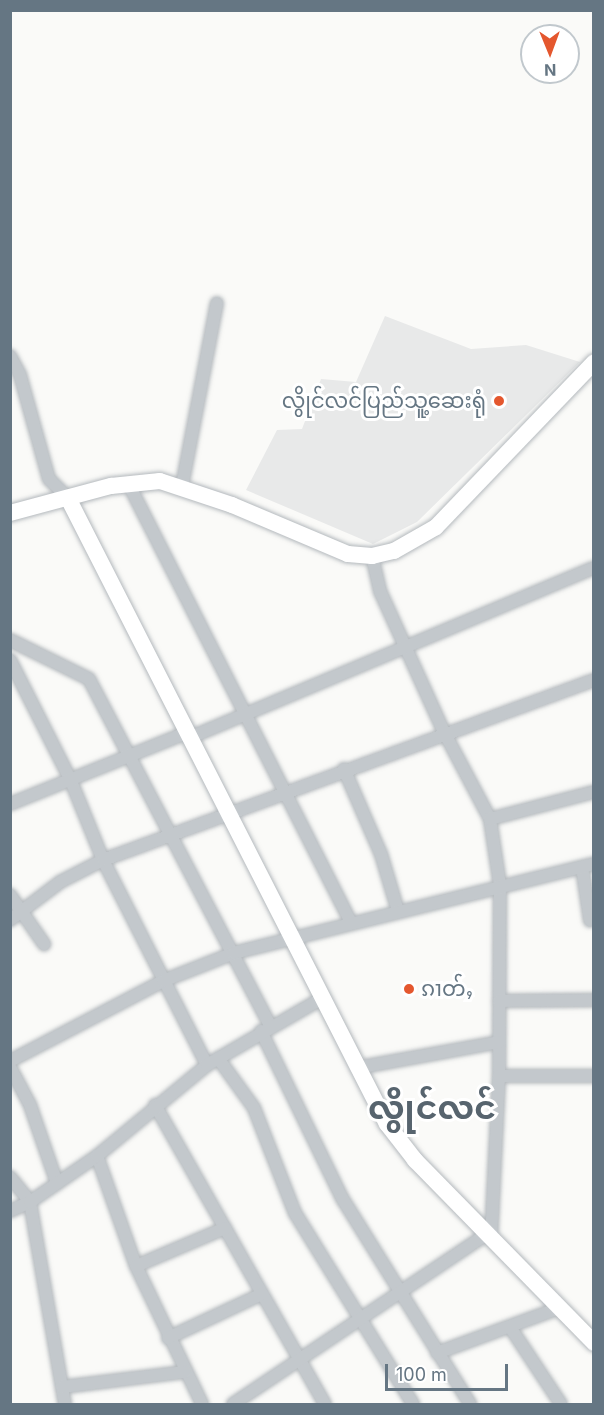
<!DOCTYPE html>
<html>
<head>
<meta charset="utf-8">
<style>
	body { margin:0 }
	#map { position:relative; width:604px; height:1415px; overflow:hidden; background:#fafaf8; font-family:Inter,"Noto Sans Myanmar",sans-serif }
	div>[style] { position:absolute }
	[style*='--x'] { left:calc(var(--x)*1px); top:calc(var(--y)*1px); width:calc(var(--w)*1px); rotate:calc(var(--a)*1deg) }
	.built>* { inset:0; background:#e8e9e9 }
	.roads { filter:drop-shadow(0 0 2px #b4b9bd) drop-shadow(0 0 2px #b4b9bd) }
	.minor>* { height:12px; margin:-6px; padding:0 6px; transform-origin:6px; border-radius:6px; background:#c3c8cc }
	.highway>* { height:16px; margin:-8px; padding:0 8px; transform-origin:8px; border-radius:8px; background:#fff }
	.dots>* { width:16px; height:16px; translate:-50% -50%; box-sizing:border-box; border:3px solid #fff; border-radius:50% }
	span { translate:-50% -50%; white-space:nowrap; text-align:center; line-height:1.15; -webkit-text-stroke:6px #fff; paint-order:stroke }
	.poi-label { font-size:21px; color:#657683 }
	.right { translate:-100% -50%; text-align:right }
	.left { translate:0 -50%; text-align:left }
	.town-label { font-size:33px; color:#57646e; font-weight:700 }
	.frame { position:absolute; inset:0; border:12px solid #657683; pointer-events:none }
	.north { position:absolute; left:520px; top:24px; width:60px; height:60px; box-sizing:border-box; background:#fff; border:2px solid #c1c8cd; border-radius:50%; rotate:179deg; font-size:16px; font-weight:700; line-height:24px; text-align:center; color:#657683 }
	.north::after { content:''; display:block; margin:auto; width:21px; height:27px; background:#e4572e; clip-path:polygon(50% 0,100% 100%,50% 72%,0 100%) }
	.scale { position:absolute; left:385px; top:1364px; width:123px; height:27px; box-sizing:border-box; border:3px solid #657683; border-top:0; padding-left:8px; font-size:18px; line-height:21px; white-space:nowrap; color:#657683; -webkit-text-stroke:4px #fff; paint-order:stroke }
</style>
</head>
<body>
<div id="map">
	<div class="built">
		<i style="clip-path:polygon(385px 316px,471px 349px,526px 345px,580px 362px,417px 522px,373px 544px,246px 490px,277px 430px,302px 429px,321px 379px,356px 382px)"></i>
	</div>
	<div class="roads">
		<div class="minor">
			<i style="--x:10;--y:356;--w:21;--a:62"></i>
			<i style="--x:20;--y:375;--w:108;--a:74.4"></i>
			<i style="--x:49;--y:479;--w:27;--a:45"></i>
			<i style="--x:128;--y:483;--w:493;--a:63.1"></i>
			<i style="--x:182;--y:486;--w:186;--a:-79.2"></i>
			<i style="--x:372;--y:556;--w:36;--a:77"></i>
			<i style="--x:380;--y:591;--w:155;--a:65.6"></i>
			<i style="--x:444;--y:732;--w:98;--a:62.1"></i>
			<i style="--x:490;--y:819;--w:67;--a:81.4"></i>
			<i style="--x:500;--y:885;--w:191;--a:90.3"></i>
			<i style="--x:499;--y:1076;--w:163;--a:92.8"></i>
			<i style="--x:10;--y:640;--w:88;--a:26.3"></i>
			<i style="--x:89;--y:679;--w:390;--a:62.4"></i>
			<i style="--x:10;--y:660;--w:136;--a:63.2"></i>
			<i style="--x:71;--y:781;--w:85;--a:67.9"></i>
			<i style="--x:103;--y:860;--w:230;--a:63.1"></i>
			<i style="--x:189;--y:738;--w:439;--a:-22.8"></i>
			<i style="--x:344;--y:769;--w:93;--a:66.5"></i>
			<i style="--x:381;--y:854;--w:59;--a:73.4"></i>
			<i style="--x:10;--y:804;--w:190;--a:-22"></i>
			<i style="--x:490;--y:819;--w:107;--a:-14.6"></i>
			<i style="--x:582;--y:867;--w:54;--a:81.4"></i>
			<i style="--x:590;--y:920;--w:4;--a:-14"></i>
			<i style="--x:10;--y:895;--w:60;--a:55.2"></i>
			<i style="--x:10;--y:920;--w:63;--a:-37.2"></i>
			<i style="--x:60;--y:882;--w:48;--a:-27.1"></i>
			<i style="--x:103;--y:860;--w:523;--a:-20.13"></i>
			<i style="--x:499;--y:1001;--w:95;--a:-0.6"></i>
			<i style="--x:261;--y:1031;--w:186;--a:64.1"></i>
			<i style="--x:342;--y:1198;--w:243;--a:58.1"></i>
			<i style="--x:218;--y:1058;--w:62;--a:54.2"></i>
			<i style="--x:254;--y:1108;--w:113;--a:68.7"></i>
			<i style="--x:295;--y:1213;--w:225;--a:58.3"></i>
			<i style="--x:10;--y:1061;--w:173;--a:-27.6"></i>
			<i style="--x:163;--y:981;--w:76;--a:-21.5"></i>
			<i style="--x:234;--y:953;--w:371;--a:-13.9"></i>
			<i style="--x:10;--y:1067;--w:43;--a:62.2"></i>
			<i style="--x:30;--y:1105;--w:83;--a:70.9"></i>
			<i style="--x:356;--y:1068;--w:145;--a:-10.3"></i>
			<i style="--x:499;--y:1076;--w:95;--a:0"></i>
			<i style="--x:155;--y:1105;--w:344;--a:60.4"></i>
			<i style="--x:97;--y:1156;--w:117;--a:70.5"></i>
			<i style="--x:136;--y:1266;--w:153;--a:64.4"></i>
			<i style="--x:10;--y:1177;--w:32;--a:51"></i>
			<i style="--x:30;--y:1202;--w:205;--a:80.2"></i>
			<i style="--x:10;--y:1211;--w:22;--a:-24"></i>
			<i style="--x:30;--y:1202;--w:81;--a:-34.5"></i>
			<i style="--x:97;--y:1156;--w:143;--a:-39.6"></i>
			<i style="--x:207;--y:1065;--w:132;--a:-30.1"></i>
			<i style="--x:136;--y:1266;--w:97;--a:-23.1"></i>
			<i style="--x:510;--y:1327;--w:92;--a:56.5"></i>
			<i style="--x:168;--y:1338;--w:104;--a:-25.1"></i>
			<i style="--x:437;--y:1353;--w:130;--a:-20.2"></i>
			<i style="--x:62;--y:1387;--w:124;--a:-7"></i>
			<i style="--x:233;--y:1404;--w:306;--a:-33.8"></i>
		</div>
		<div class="highway">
			<i style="--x:68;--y:498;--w:703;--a:63"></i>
			<i style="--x:387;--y:1124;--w:46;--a:52.1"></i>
			<i style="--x:415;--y:1160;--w:256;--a:45.6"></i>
			<i style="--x:10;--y:513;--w:105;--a:-15"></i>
			<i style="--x:111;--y:486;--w:49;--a:-5.8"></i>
			<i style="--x:160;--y:481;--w:76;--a:18.4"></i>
			<i style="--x:232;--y:505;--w:126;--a:22.9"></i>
			<i style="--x:348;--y:554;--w:24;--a:5"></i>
			<i style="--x:372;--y:556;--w:23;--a:-13"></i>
			<i style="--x:394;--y:551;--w:48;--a:-29.7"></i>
			<i style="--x:436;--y:527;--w:228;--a:-46.2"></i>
		</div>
	</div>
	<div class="dots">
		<i style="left:499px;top:401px;background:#e4572e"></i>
		<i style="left:409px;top:989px;background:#e4572e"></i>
	</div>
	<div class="poi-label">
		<span class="right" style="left:486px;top:401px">လွိုင်လင်ပြည်သူ့ဆေးရုံ</span>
		<span class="left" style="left:421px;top:989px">ၵၢတ်ႇ</span>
	</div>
	<div class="town-label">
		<span style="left:432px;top:1108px">လွိုင်လင်</span>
	</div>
	<div class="frame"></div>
	<div class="north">N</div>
	<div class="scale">100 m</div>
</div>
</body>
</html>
